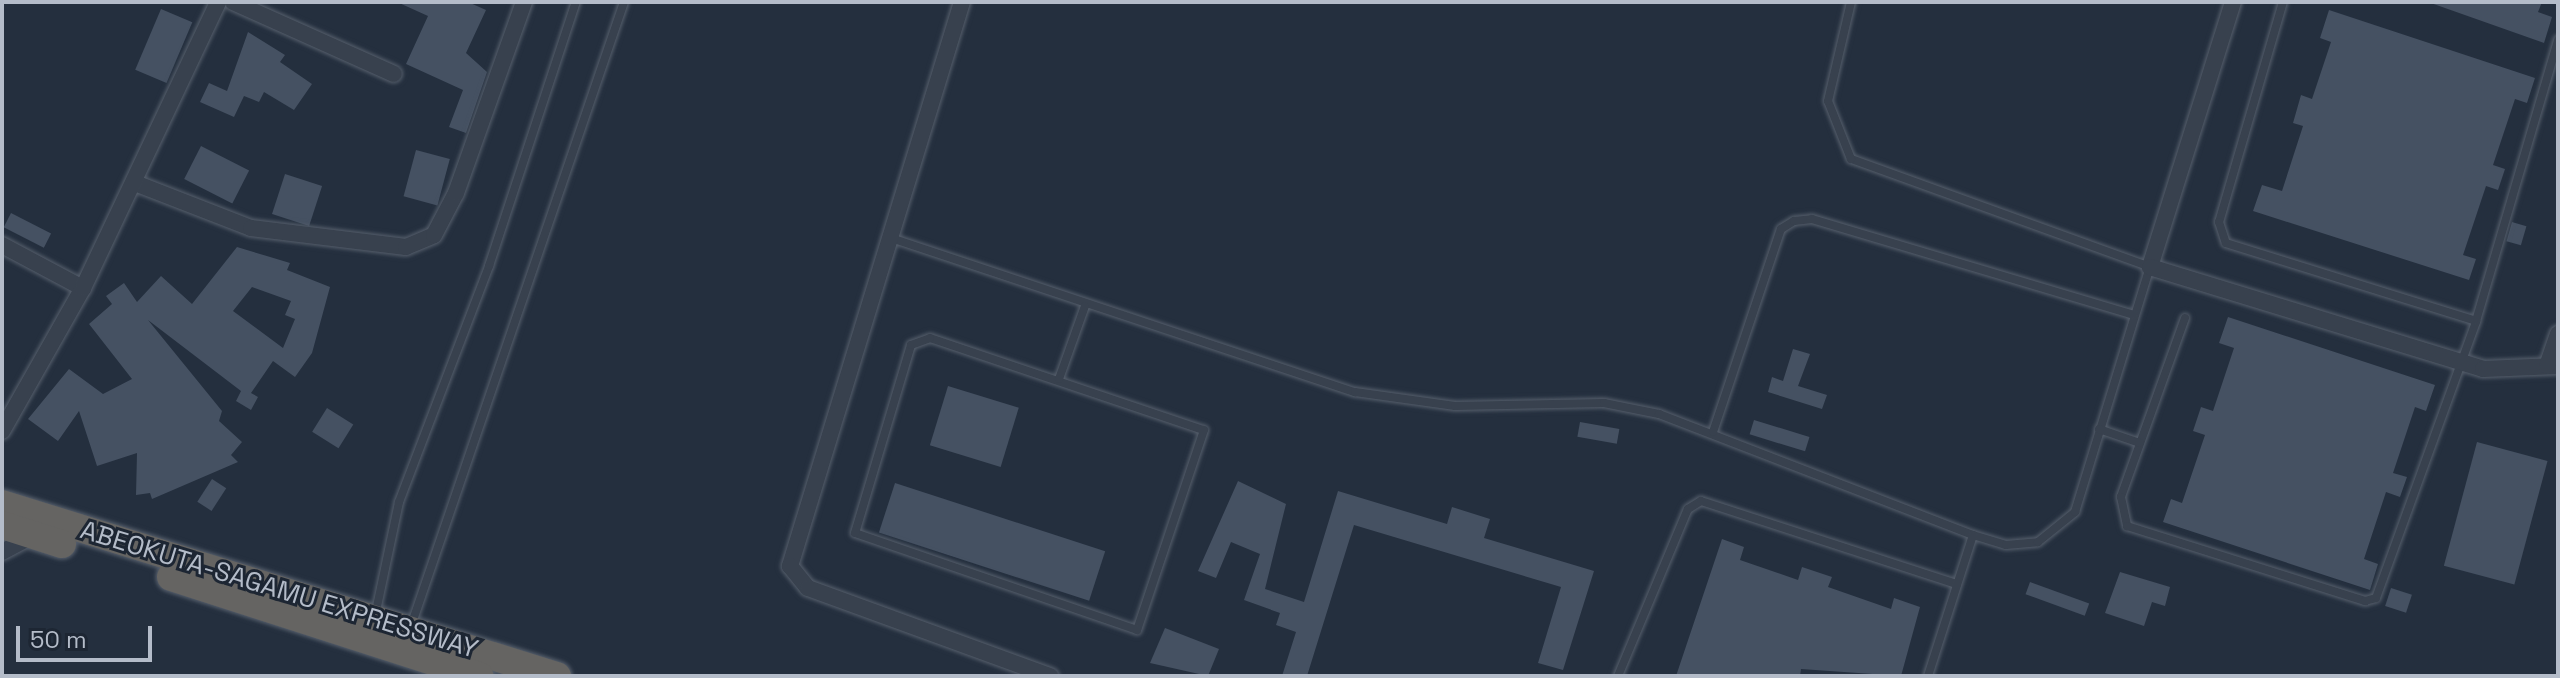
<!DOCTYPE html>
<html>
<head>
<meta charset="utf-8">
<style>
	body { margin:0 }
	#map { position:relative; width:2560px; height:678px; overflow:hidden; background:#242f3e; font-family:"Space Grotesk",sans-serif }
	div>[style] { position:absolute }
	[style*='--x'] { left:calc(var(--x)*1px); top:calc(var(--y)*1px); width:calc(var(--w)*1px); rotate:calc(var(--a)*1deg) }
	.building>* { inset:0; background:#455162; transform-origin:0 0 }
	.roads { filter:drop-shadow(0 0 2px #565f6c) drop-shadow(0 0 2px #565f6c) }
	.service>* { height:8px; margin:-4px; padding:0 4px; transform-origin:4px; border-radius:4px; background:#38414e }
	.minor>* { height:16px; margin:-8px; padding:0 8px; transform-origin:8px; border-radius:8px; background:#38414e }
	.trunk>* { height:28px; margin:-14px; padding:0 14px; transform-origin:14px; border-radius:14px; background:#656462 }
	span { translate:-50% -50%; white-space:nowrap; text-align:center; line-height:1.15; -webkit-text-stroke:6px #1d2633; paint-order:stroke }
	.street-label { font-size:26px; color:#b4bcc9 }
	.frame { position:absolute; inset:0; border:4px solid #b4bcc9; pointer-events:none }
	.scale { position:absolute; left:16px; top:626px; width:136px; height:36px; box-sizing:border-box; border:4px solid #b4bcc9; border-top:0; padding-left:10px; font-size:24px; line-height:28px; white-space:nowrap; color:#b4bcc9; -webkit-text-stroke:6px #1d2633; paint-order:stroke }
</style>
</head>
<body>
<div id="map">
	<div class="building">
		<i style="clip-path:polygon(397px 2px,468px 2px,486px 10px,466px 53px,487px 72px,466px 133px,449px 127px,463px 90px,406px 64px,428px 16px)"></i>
		<i style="clip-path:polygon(2428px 2px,2542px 2px,2538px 12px,2552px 17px,2544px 43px)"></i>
		<i style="left:161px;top:9px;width:34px;height:66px;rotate:23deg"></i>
		<i style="clip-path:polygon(2329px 10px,2535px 78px,2527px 103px,2515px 99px,2493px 165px,2505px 169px,2498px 190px,2486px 186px,2463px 255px,2476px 259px,2469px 280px,2253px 211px,2262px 185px,2282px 191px,2303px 126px,2293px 123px,2301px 95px,2312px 99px,2331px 42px,2320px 38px)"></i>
		<i style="clip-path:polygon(248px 32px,285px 55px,280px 62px,312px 84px,294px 110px,264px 92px,259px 102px,244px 96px,234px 117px,200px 102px,209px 83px,227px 91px)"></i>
		<i style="left:201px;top:146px;width:54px;height:37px;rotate:27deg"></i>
		<i style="left:416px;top:150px;width:35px;height:48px;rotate:15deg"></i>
		<i style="left:285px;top:174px;width:39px;height:42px;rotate:18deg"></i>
		<i style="left:11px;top:213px;width:45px;height:16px;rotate:27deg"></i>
		<i style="left:2512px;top:222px;width:15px;height:20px;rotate:16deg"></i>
		<i style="clip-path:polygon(evenodd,237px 247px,290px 263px,287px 270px,330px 287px,312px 353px,295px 377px,273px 361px,251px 393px,258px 397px,251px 410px,236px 401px,241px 391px,148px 320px,222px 411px,219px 421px,242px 442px,231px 455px,238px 462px,152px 499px,150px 493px,136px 495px,137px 453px,97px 466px,79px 411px,58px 441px,28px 419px,69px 369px,103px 394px,132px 379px,89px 324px,112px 304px,106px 296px,124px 283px,137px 302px,161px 276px,192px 304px,237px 247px,252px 287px,291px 301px,285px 315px,295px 319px,283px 348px,233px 311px,252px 287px)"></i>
		<i style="clip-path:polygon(2228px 317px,2435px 385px,2426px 411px,2415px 407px,2393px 473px,2407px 477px,2400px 497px,2386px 492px,2364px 559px,2378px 564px,2370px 590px,2163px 522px,2171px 499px,2182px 503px,2205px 435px,2193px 431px,2201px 407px,2213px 411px,2234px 348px,2219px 343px)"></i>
		<i style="clip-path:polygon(1793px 349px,1810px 354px,1798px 386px,1827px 395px,1822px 409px,1768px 392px,1772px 377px,1783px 381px)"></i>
		<i style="left:948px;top:386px;width:74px;height:62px;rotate:17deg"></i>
		<i style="left:327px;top:408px;width:31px;height:28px;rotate:32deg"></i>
		<i style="left:1754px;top:420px;width:58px;height:15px;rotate:17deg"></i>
		<i style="left:1580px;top:422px;width:40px;height:15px;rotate:10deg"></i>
		<i style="left:2477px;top:442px;width:73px;height:128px;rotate:15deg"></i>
		<i style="left:212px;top:479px;width:17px;height:27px;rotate:33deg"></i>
		<i style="clip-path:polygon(1238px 481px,1286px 504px,1265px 589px,1304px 602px,1338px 491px,1447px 524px,1452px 507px,1490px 519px,1484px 538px,1594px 571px,1563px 670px,1538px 663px,1561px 587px,1354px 525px,1307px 676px,1282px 676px,1296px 632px,1276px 625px,1280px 613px,1244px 600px,1260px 554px,1231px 542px,1216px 578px,1198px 571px)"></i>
		<i style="left:895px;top:483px;width:221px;height:52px;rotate:18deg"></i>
		<i style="clip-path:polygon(1722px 539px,1744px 547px,1740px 560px,1798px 580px,1802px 567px,1832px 577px,1828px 587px,1891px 609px,1894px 598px,1920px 607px,1901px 676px,1801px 669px,1800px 676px,1676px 676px)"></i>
		<i style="clip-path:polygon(2120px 572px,2170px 587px,2165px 606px,2152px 602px,2144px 626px,2105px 613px)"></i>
		<i style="left:2030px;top:582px;width:63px;height:13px;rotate:20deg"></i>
		<i style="left:2391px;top:588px;width:22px;height:19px;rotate:18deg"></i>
		<i style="clip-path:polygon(1165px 628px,1219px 649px,1208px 676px,1150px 663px)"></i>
	</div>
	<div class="roads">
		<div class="service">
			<i style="--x:2283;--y:2;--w:229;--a:106.2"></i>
			<i style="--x:2219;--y:222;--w:22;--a:72"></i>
			<i style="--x:2226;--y:243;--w:262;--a:17.3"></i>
			<i style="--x:888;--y:237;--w:492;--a:18.4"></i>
			<i style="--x:1355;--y:392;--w:101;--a:8"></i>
			<i style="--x:1455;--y:406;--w:149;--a:-1.2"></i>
			<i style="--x:1604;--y:403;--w:56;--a:11.3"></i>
			<i style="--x:1659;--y:414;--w:337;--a:21.1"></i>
			<i style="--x:1973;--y:535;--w:34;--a:17"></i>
			<i style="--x:2006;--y:545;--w:32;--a:-5"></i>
			<i style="--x:2038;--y:542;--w:48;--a:-39"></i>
			<i style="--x:2075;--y:512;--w:256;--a:-73"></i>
			<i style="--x:2150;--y:267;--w:318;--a:-160.1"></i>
			<i style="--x:1851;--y:159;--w:62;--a:-111.6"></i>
			<i style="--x:1828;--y:101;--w:102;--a:-76.9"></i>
			<i style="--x:2185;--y:318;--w:190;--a:109.7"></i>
			<i style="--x:2121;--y:497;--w:30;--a:78"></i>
			<i style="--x:2127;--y:526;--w:250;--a:17.5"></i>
			<i style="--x:2365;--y:601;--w:11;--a:-15"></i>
			<i style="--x:2376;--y:598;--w:294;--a:-70.1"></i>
			<i style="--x:2476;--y:321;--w:293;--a:-73.7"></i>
			<i style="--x:930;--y:338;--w:289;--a:18.6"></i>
			<i style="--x:1204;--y:430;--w:211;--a:108.5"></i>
			<i style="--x:1137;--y:630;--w:298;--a:-161"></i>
			<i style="--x:855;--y:533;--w:196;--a:-73.4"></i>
			<i style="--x:911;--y:345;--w:20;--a:-20"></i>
			<i style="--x:1059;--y:379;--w:77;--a:-70.4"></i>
			<i style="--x:2099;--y:429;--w:43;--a:18.9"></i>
			<i style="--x:1713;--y:432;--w:214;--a:-71.5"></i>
			<i style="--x:1781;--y:229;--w:15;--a:-32"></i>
			<i style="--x:1794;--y:221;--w:18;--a:-6"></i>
			<i style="--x:1812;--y:219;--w:336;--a:16.6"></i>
			<i style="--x:375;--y:616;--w:116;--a:-78.1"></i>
			<i style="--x:399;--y:502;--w:253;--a:-69.1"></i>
			<i style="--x:489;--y:266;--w:278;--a:-71.8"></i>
			<i style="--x:411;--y:626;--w:659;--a:-71.15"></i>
			<i style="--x:1618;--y:676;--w:181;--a:-67.3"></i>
			<i style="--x:1688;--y:509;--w:15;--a:-32"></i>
			<i style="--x:1701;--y:501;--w:269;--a:18"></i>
			<i style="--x:1928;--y:676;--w:148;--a:-72.3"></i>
		</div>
		<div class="minor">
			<i style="--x:233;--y:2;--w:176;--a:24.1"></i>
			<i style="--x:962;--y:2;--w:590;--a:106.96"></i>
			<i style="--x:790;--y:566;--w:28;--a:51"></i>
			<i style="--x:808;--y:588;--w:258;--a:20"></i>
			<i style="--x:2233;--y:2;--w:278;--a:107.4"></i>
			<i style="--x:2150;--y:267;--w:348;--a:17"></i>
			<i style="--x:2483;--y:369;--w:75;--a:-2.3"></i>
			<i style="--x:135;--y:183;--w:124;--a:21.2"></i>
			<i style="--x:251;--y:228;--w:156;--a:7"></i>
			<i style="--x:406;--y:247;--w:30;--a:-23"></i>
			<i style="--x:434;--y:235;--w:47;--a:-62.4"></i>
			<i style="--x:456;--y:193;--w:203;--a:-70.4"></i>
			<i style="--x:2;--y:245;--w:92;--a:28"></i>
			<i style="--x:2547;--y:366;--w:34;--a:-71"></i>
			<i style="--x:2;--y:431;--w:164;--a:-60.5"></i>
			<i style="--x:83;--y:288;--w:316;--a:-64.7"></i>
			<i style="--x:2;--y:552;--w:38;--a:-28"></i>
		</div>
		<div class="trunk">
			<i style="--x:2;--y:504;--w:581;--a:17.22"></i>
			<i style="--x:2;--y:525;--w:63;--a:17.6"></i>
			<i style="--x:171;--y:577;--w:324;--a:17.8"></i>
		</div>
	</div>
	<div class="street-label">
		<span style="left:279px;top:590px;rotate:17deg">ABEOKUTA-SAGAMU EXPRESSWAY</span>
	</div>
	<div class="frame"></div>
	<div class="scale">50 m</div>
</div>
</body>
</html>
